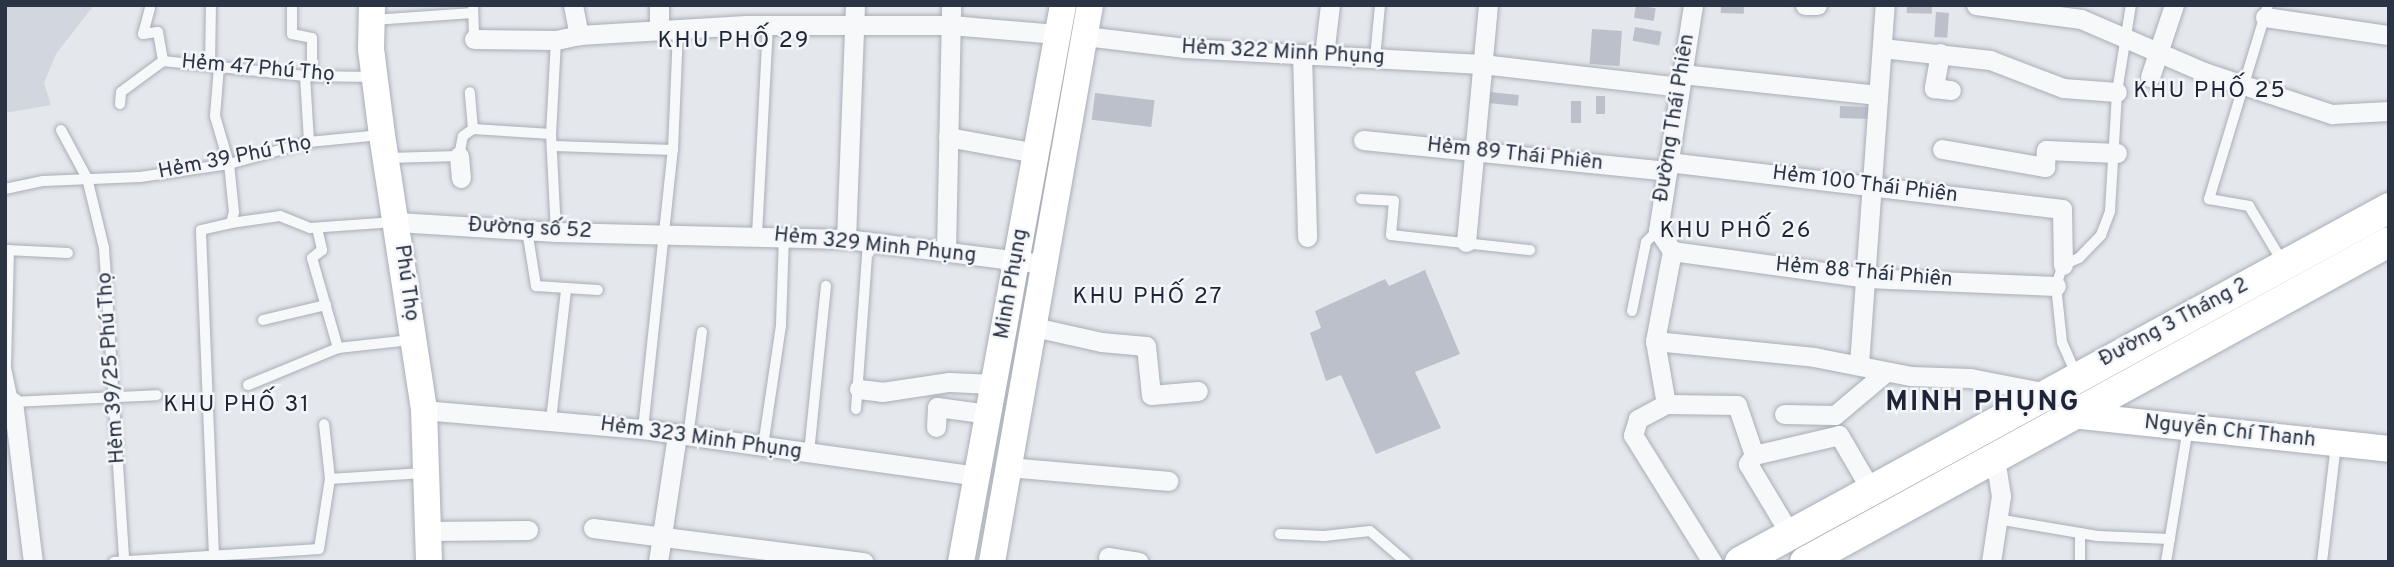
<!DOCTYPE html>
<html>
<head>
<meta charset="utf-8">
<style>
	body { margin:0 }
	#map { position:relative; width:2394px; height:567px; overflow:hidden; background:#e4e7ec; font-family:Overpass,sans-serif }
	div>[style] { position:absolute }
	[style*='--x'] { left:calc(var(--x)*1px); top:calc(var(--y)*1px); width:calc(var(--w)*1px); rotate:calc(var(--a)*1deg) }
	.built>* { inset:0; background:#d2d6de }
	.building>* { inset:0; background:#bbc0ca; transform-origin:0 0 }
	.roads { filter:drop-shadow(0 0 2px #a9aeb7) drop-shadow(0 0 2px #a9aeb7) }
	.lane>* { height:10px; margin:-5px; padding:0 5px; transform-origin:5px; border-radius:5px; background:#f7f8fa }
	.street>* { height:19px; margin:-9.5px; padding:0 9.5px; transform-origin:9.5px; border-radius:9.5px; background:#f7f8fa }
	.secondary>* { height:26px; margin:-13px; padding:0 13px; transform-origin:13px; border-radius:13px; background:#fff }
	.primary>* { height:30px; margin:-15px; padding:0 15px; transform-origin:15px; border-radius:15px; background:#fff }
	span { translate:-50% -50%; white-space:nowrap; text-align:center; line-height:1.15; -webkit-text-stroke:5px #f4f6f9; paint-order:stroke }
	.street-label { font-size:21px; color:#2b3445 }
	.neighbourhood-label { font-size:23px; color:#1d2536; letter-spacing:2px }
	.district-label { font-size:28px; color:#1d2536; font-weight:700; letter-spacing:2px }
	.frame { position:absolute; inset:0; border:7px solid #2b3445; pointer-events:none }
</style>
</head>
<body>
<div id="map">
	<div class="built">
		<i style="clip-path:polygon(5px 5px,94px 5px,56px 54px,44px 83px,51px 105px,5px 113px)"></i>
	</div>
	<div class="building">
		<i style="left:1636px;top:5px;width:20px;height:13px;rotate:9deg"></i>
		<i style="left:1721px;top:5px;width:23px;height:8px;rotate:2deg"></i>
		<i style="left:1907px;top:5px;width:25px;height:8px;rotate:2deg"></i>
		<i style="left:1936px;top:12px;width:13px;height:25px;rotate:4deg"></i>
		<i style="left:1635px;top:27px;width:27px;height:14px;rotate:10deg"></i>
		<i style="left:1592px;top:29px;width:30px;height:35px;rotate:4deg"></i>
		<i style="left:1490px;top:92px;width:29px;height:11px;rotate:6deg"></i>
		<i style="left:1095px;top:93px;width:60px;height:27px;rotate:7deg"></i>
		<i style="left:1596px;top:96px;width:9px;height:18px"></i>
		<i style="left:1571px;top:101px;width:10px;height:22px"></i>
		<i style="left:1840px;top:106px;width:29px;height:12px;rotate:2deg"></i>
		<i style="clip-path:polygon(1425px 270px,1460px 354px,1415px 372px,1441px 428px,1376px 454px,1341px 375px,1326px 381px,1310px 333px,1321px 328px,1315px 311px,1385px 279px,1389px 286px)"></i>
	</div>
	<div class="roads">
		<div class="lane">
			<i style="--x:292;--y:5;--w:29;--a:90"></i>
			<i style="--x:292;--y:34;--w:20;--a:11"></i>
			<i style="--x:312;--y:38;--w:38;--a:90"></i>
			<i style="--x:473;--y:5;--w:34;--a:88"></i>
			<i style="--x:2268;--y:5;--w:203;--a:106.9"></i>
			<i style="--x:2209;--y:199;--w:41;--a:9.9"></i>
			<i style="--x:2249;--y:206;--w:64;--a:59"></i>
			<i style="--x:150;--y:8;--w:27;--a:105"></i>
			<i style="--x:143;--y:34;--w:15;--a:-8"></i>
			<i style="--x:158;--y:32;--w:29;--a:80"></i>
			<i style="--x:373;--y:20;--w:100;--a:-4"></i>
			<i style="--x:556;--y:40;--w:94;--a:93"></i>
			<i style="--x:551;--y:134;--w:98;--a:87.1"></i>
			<i style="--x:1375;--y:58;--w:53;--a:-84.6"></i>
			<i style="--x:210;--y:66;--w:61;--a:-89.1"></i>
			<i style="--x:305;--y:76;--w:66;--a:86.5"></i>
			<i style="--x:120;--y:104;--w:12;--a:-85"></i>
			<i style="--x:121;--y:92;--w:52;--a:-36.4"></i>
			<i style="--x:163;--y:61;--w:143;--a:6"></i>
			<i style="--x:305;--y:76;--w:69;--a:0.8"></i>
			<i style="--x:473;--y:129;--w:78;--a:3.7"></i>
			<i style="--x:61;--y:130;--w:55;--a:61.6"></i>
			<i style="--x:87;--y:178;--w:72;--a:76.3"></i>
			<i style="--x:104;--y:248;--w:312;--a:86.3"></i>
			<i style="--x:554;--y:146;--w:119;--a:1.9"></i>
			<i style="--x:387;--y:158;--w:72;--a:-1.6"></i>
			<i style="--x:459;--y:156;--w:20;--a:-79"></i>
			<i style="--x:463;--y:136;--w:12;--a:-35"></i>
			<i style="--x:473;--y:129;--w:37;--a:-95"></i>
			<i style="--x:5;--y:189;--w:39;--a:-12"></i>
			<i style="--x:43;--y:181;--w:97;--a:-2.4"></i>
			<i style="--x:140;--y:177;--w:90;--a:-8.3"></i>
			<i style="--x:229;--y:164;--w:83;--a:-15.4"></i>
			<i style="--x:309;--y:142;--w:72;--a:-5.6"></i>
			<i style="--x:1361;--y:199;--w:33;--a:3"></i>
			<i style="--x:1394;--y:201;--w:34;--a:95"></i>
			<i style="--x:1391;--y:235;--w:140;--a:6.2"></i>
			<i style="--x:231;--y:223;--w:49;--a:-8.1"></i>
			<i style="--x:280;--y:216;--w:32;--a:22"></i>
			<i style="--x:310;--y:228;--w:85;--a:-4"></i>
			<i style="--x:317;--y:228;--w:23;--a:77"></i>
			<i style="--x:322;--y:250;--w:13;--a:141"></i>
			<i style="--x:312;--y:258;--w:94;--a:73.9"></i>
			<i style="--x:527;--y:230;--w:57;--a:80.9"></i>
			<i style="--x:536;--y:286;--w:62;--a:3.7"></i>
			<i style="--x:757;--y:235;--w:208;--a:-87"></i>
			<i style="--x:6;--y:250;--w:62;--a:2.8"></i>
			<i style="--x:9;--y:250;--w:118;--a:91.5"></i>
			<i style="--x:6;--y:368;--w:35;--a:78"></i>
			<i style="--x:1632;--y:311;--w:70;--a:-78.5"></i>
			<i style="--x:1646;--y:242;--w:17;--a:-45"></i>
			<i style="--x:263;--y:320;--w:65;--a:-13.4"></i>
			<i style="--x:2077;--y:376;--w:37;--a:-114"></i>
			<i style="--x:2062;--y:342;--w:56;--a:-96.1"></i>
			<i style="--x:2056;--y:286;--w:22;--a:-72"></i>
			<i style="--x:2063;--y:265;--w:17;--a:-24"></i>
			<i style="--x:2079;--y:258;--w:32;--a:-46"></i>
			<i style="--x:2101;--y:235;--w:26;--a:-69"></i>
			<i style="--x:2110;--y:211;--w:119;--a:-86.6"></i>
			<i style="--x:2117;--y:92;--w:88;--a:-80.9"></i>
			<i style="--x:248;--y:385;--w:97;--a:-22.3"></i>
			<i style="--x:338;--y:348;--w:73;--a:-6.3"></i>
			<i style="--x:11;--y:402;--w:146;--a:-2.7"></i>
			<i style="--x:856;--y:409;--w:167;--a:-85.9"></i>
			<i style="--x:551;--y:420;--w:130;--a:-83.4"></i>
			<i style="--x:643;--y:429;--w:281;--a:-83.9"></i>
			<i style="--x:673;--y:150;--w:120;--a:-87.6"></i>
			<i style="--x:688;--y:437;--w:106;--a:-82.4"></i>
			<i style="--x:763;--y:446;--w:122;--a:-81.5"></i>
			<i style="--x:781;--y:325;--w:90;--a:-88.1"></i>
			<i style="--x:809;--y:453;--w:168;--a:-84.2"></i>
			<i style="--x:330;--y:479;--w:93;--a:-3.7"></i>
			<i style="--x:1997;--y:519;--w:102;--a:9.6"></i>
			<i style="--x:2098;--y:536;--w:72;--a:2.4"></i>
			<i style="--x:2080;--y:533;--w:29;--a:90"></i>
			<i style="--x:1280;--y:534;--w:44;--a:2.6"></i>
			<i style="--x:1324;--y:536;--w:46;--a:-6.2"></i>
			<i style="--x:1370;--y:531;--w:48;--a:40.7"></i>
			<i style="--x:214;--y:556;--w:326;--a:-92.3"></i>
			<i style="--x:201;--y:230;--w:31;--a:-13"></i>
			<i style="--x:231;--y:223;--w:11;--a:-75"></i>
			<i style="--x:234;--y:212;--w:48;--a:-95.9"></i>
			<i style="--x:229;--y:164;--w:50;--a:-106.3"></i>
			<i style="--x:215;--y:116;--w:50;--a:-85.4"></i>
			<i style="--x:114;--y:562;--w:205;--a:-3.6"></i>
			<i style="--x:319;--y:549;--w:71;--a:-81.1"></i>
			<i style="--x:330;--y:479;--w:55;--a:-96.2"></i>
			<i style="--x:2166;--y:562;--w:136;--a:-80.7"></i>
			<i style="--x:2322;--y:562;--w:119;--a:-83.2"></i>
		</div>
		<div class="street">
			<i style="--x:573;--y:5;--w:31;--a:79"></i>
			<i style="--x:659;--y:5;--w:25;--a:90"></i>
			<i style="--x:1693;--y:5;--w:228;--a:98.8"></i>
			<i style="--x:1658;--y:230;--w:25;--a:56"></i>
			<i style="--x:1672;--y:251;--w:92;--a:100.7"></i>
			<i style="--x:1655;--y:341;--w:64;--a:80.1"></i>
			<i style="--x:1666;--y:404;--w:32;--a:152"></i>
			<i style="--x:1638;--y:419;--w:17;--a:107"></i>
			<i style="--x:1633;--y:435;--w:150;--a:58.1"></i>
			<i style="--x:1805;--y:5;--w:12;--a:0"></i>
			<i style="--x:1976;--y:5;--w:106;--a:7.6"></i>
			<i style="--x:2081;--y:19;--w:134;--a:23.3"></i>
			<i style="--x:2204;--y:72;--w:135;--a:18.2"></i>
			<i style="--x:2332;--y:114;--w:57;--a:-3"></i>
			<i style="--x:2265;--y:17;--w:125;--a:8.3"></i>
			<i style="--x:1085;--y:36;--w:101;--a:6.8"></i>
			<i style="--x:1185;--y:48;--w:297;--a:3.1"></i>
			<i style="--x:1482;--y:64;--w:199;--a:6.6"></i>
			<i style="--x:474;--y:39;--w:82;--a:0.7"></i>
			<i style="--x:556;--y:40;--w:24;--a:-12"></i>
			<i style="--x:579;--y:35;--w:167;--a:-3.4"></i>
			<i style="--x:746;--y:25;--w:205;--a:0"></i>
			<i style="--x:951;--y:25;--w:106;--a:4.9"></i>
			<i style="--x:1882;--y:48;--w:109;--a:6.3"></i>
			<i style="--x:1990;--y:60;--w:78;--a:21"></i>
			<i style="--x:2063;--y:88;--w:54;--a:4.2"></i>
			<i style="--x:1940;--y:53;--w:36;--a:100"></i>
			<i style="--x:1934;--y:88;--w:17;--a:7"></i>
			<i style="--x:1302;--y:54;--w:183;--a:88.4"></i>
			<i style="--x:1324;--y:55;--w:50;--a:-83.2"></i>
			<i style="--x:1682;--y:74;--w:197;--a:6.1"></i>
			<i style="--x:2150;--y:77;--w:76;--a:-71.6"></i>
			<i style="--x:948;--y:137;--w:89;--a:10.3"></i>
			<i style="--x:1363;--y:140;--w:306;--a:5.8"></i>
			<i style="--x:1942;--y:149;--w:105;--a:9.9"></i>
			<i style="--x:2045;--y:167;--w:17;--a:-87"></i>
			<i style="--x:2046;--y:150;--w:71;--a:2.4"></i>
			<i style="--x:459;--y:156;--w:22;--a:85"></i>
			<i style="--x:1668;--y:162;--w:397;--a:6.8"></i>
			<i style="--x:2062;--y:209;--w:56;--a:89"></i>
			<i style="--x:397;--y:222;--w:159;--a:3.6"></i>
			<i style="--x:556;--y:232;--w:290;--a:1.4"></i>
			<i style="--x:846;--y:239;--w:200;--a:7.2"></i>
			<i style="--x:846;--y:239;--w:234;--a:-87.8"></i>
			<i style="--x:1466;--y:242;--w:238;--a:-84.7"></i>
			<i style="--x:946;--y:251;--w:246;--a:-88.8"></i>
			<i style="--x:1672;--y:251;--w:196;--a:7.9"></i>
			<i style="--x:1866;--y:278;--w:190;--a:2.4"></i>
			<i style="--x:1034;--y:327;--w:69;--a:12.6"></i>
			<i style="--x:1101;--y:342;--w:45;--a:5.1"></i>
			<i style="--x:1146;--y:346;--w:49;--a:84.2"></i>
			<i style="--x:1151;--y:395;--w:47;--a:-4.9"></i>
			<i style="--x:1655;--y:341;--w:160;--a:5.7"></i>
			<i style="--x:1814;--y:357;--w:99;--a:11.1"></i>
			<i style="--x:1911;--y:376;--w:59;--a:1.9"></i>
			<i style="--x:1970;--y:378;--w:78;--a:11"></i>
			<i style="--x:1859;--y:364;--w:360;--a:-85.9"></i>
			<i style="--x:859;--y:389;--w:23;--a:7"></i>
			<i style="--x:882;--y:392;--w:68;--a:-8.5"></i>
			<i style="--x:949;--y:382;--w:45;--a:2.5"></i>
			<i style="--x:13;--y:402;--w:161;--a:82.9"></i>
			<i style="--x:1666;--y:404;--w:71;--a:0.8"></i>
			<i style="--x:1737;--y:405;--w:53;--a:71.2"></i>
			<i style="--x:1754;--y:455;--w:11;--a:124"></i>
			<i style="--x:1748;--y:464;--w:82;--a:59"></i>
			<i style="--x:424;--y:410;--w:220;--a:5"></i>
			<i style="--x:643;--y:429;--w:337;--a:8"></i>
			<i style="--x:1784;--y:414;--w:51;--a:1.1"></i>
			<i style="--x:1835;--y:415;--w:67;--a:-40.1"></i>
			<i style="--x:936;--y:427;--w:20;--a:-87"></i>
			<i style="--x:937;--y:407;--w:51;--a:7.8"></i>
			<i style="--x:1754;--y:455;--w:87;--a:-13.2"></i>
			<i style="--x:1839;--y:435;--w:64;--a:59.8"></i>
			<i style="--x:1009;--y:467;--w:160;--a:5"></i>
			<i style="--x:593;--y:528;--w:273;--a:7.2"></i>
			<i style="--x:428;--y:531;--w:100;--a:-0.6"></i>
			<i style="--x:1108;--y:557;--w:31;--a:9"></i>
			<i style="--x:658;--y:562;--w:128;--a:-81.5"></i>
			<i style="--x:1991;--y:562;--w:67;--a:-81.4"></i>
			<i style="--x:2001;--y:496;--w:39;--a:-99"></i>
		</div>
		<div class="secondary">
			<i style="--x:372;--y:5;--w:44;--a:91.3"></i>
			<i style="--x:371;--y:49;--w:87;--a:82.7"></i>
			<i style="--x:382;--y:135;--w:278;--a:81.3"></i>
			<i style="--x:424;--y:410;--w:152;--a:88.1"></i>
			<i style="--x:2072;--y:415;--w:319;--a:6.1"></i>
			<i style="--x:961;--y:562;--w:566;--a:-79.62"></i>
			<i style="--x:992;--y:562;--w:566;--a:-80.02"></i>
		</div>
		<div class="primary">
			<i style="--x:1740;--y:562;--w:739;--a:-28.61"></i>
			<i style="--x:1805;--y:562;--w:666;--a:-28.72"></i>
		</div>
	</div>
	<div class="street-label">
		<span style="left:1283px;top:53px;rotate:3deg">Hẻm 322 Minh Phụng</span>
		<span style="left:258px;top:69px;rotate:5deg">Hẻm 47 Phú Thọ</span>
		<span style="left:1675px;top:118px;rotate:-81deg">Đường Thái Phiên</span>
		<span style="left:1515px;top:155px;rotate:6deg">Hẻm 89 Thái Phiên</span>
		<span style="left:235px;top:158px;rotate:-11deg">Hẻm 39 Phú Thọ</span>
		<span style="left:1865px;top:185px;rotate:7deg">Hẻm 100 Thái Phiên</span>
		<span style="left:530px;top:229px;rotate:3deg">Đường số 52</span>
		<span style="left:875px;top:246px;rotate:6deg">Hẻm 329 Minh Phụng</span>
		<span style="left:1864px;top:273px;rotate:5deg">Hẻm 88 Thái Phiên</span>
		<span style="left:406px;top:283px;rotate:82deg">Phú Thọ</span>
		<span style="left:1012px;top:284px;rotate:-80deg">Minh Phụng</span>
		<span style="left:2174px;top:323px;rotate:-28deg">Đường 3 Tháng 2</span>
		<span style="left:112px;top:368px;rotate:-94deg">Hẻm 39/25 Phú Thọ</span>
		<span style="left:2230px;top:432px;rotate:6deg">Nguyễn Chí Thanh</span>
		<span style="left:701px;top:439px;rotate:8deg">Hẻm 323 Minh Phụng</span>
	</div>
	<div class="neighbourhood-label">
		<span style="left:734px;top:42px">KHU PHỐ 29</span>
		<span style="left:2210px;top:92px">KHU PHỐ 25</span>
		<span style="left:1736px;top:232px">KHU PHỐ 26</span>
		<span style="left:1148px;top:298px">KHU PHỐ 27</span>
		<span style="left:237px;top:406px">KHU PHỐ 31</span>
	</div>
	<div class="district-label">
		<span style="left:1983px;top:403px">MINH PHỤNG</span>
	</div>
	<div class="frame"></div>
</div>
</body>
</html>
